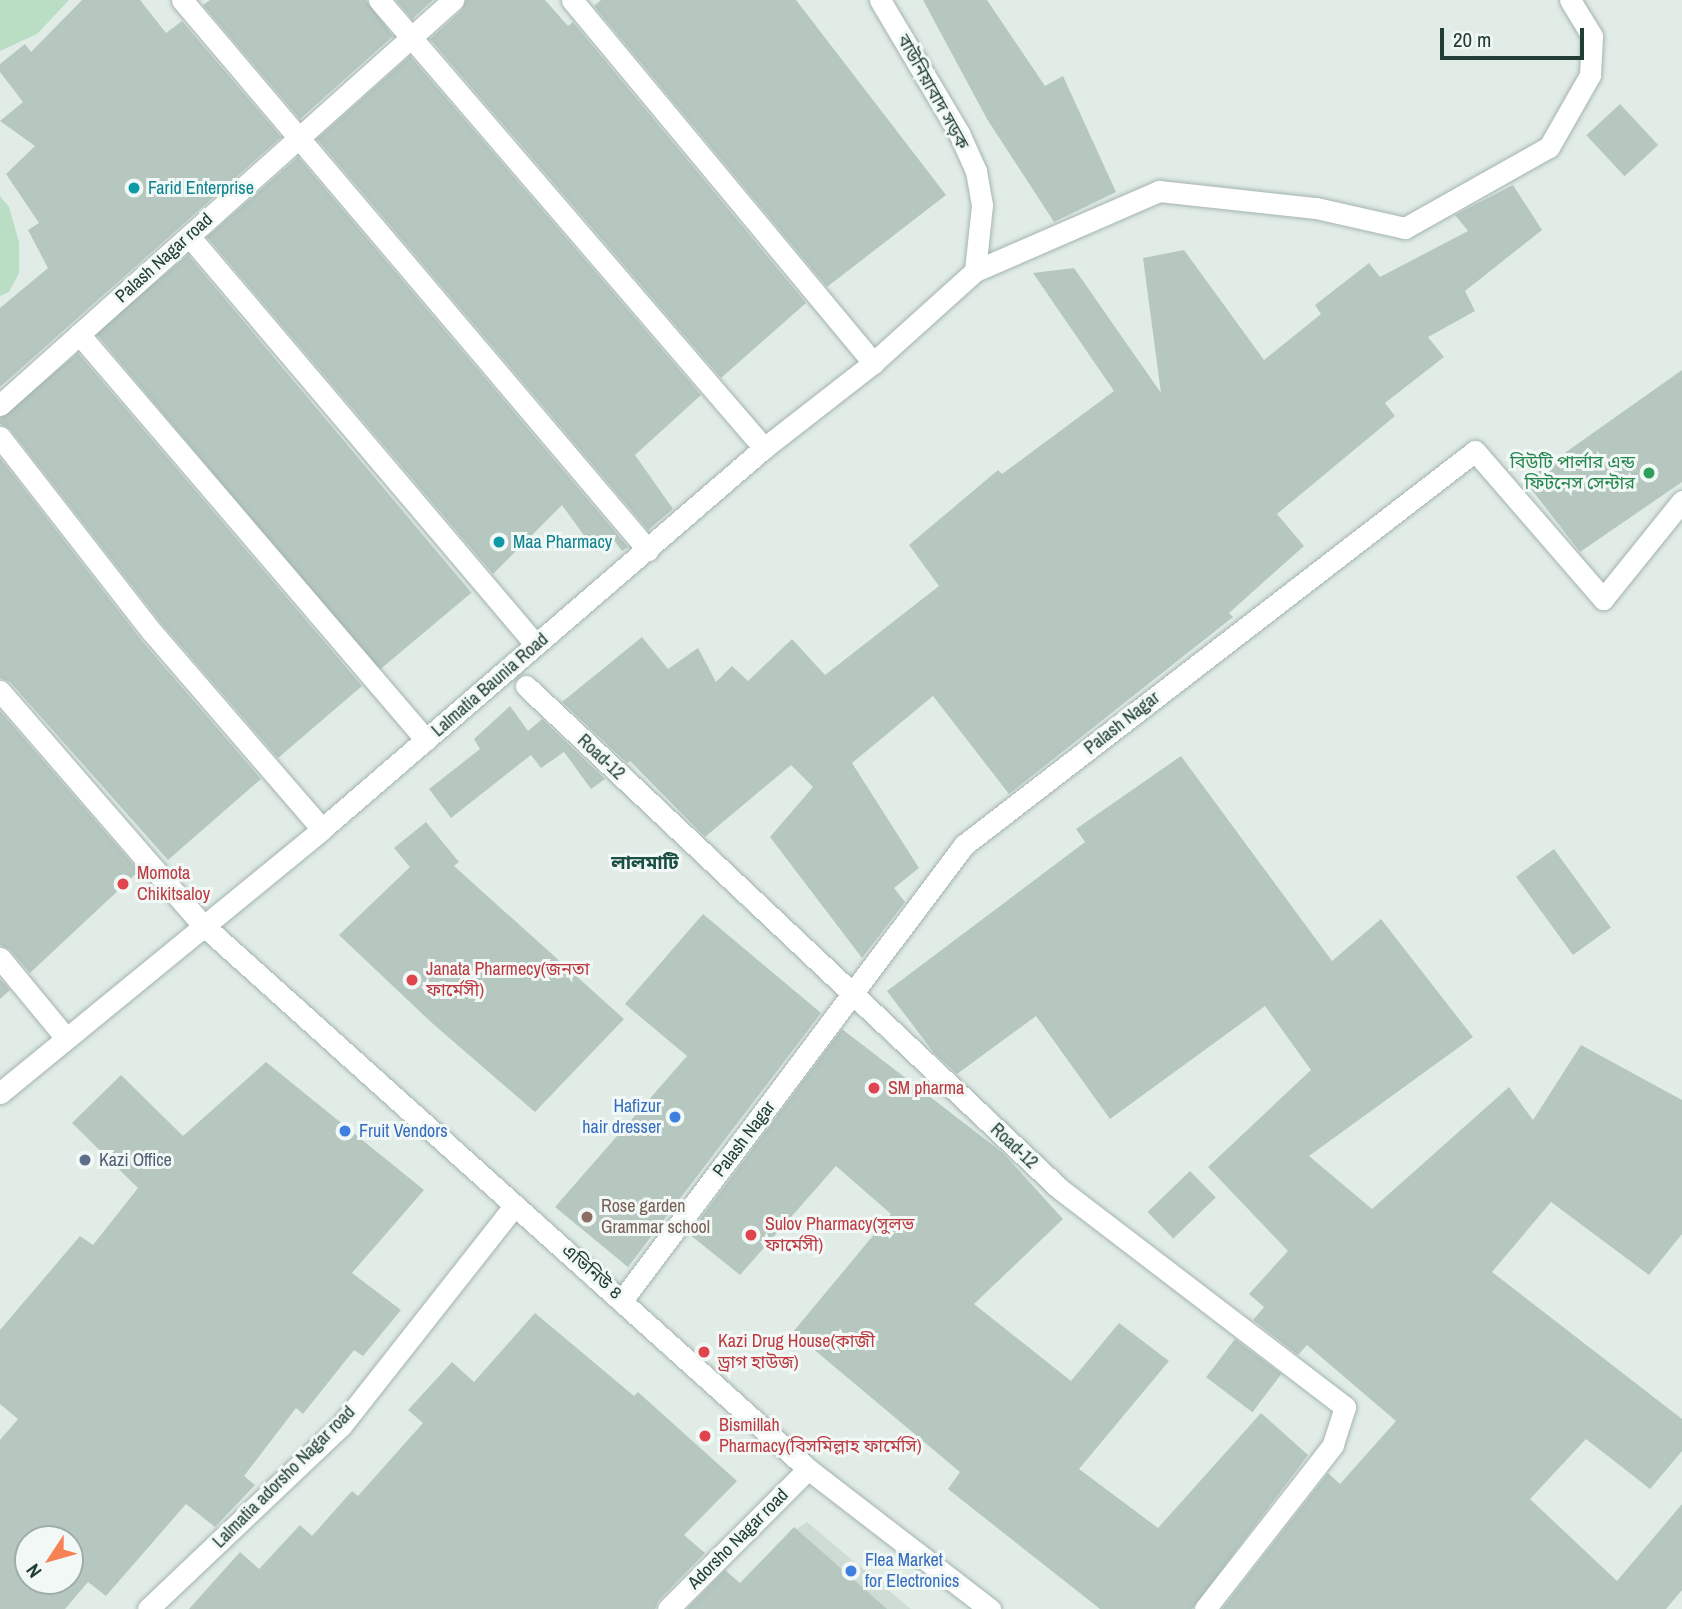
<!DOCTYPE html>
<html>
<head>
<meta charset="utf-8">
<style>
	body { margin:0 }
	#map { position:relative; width:1682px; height:1609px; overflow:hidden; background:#e1ece7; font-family:"Archivo Narrow","Noto Sans Bengali",sans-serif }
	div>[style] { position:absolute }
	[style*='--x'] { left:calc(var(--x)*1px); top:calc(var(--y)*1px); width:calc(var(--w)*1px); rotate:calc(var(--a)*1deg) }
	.built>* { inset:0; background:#cfdcd6 }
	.green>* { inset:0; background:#b9dec4 }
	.building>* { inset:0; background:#b6c7c0; transform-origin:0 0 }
	.roads { filter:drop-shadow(0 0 2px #a4b4ae) drop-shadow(0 0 2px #a4b4ae) }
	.minor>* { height:21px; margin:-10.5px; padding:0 10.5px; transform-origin:10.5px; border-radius:10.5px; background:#fff }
	.dots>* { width:19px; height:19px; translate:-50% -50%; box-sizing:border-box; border:4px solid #f1f8f5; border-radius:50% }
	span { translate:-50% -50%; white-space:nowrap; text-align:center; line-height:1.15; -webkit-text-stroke:6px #f1f8f5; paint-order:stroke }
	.street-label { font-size:18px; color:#213d36 }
	.culture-label { font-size:18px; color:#0d838f }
	.left { translate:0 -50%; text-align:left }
	.leisure-label { font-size:18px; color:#27864d }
	.right { translate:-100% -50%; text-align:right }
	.health-label { font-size:18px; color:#be3a42 }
	.shop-label { font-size:18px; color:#366cbe }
	.service-label { font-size:18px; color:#4e5e75 }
	.education-label { font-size:18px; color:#785e54 }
	.neighbourhood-label { font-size:19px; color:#1c4f44; font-weight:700 }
	.north { position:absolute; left:14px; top:1525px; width:70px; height:70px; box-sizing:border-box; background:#f1f8f5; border:2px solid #9eada9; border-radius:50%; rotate:234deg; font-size:19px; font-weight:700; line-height:28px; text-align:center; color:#213d36 }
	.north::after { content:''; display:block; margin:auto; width:24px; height:32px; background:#f58155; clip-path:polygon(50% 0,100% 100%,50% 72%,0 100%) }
	.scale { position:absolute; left:1440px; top:28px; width:144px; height:32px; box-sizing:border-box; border:4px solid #213d36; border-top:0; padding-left:9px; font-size:21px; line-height:24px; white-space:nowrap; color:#213d36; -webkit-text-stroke:5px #f1f8f5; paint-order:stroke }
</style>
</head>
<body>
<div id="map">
	<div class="built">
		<i style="clip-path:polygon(807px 1522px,911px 1609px,882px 1609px,791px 1533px)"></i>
	</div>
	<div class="green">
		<i style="clip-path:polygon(0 0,69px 0,37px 34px,0 51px)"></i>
		<i style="clip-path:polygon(0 196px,9px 207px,19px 242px,19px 273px,9px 292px,0 296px)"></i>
	</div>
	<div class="building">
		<i style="clip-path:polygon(82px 0,140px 0,166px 33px,182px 21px,281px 137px,0 387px,0 308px,48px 268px,28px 230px,39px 223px,6px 174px,35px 146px,0 121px,23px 102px,0 72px,0 64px,25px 44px,31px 52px)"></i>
		<i style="clip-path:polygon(210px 0,366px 0,393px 36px,300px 119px,203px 5px)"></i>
		<i style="clip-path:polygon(396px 0,433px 0,412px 19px)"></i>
		<i style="clip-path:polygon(466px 0,545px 0,568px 26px,573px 22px,806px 303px,721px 378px,430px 39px,462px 10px)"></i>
		<i style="clip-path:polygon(601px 0,796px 0,946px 195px,827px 287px,594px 6px)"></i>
		<i style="clip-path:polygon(923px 0,987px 0,1045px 86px,1063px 76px,1116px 192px,1054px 222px,987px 119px)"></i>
		<i style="clip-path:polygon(410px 56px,701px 395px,635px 455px,673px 509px,648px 530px,317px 139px)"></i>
		<i style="left:1620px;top:104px;width:56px;height:46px;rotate:47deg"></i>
		<i style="clip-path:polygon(298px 157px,628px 547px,622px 551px,613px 539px,596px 552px,562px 505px,493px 574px,207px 237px)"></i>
		<i style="clip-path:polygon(1513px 185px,1542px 230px,1465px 291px,1475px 311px,1428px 337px,1444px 357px,1385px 403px,1395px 416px,1277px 514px,1304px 546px,1229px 613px,1233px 617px,1009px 794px,933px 696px,852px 763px,919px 868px,894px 888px,905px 902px,862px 958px,770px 837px,813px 787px,791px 765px,705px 837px,630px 761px,627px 763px,562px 702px,642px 637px,668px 669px,698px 648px,716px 682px,732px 666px,748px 681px,792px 639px,825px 675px,939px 586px,909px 545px,998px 470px,1002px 474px,1114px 391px,1033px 273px,1074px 268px,1161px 393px,1143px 258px,1184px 250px,1264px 360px,1321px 314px,1315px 305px,1369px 263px,1380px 277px,1468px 231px,1455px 215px)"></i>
		<i style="left:188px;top:255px;width:441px;height:121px;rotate:50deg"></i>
		<i style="clip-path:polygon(78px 353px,362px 686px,278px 758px,162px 624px,10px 429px,0 424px,0 418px)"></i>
		<i style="clip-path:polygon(1682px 370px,1682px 482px,1580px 552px,1525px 481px)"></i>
		<i style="clip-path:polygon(0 458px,142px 641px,261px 779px,168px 860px,10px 682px,0 678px)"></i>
		<i style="clip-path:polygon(510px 706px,528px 731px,542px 719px,605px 779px,591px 789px,564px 752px,541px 768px,531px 755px,451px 818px,429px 789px,480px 749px,474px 739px)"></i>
		<i style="clip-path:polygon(0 711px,139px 871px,30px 973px,10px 950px,0 945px)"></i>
		<i style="clip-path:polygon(1181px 756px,1332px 961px,1381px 919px,1473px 1037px,1309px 1156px,1372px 1209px,1509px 1087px,1533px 1120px,1581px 1045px,1682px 1100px,1682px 1234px,1649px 1275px,1551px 1202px,1492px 1272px,1682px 1419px,1682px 1451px,1650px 1489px,1586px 1439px,1530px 1499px,1617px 1581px,1682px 1504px,1682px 1590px,1666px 1609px,1222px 1609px,1328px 1473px,1340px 1484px,1396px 1421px,1307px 1345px,1298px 1355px,1253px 1320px,1264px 1307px,1249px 1294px,1288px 1251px,1208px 1167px,1311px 1070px,1265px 1006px,1110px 1119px,1036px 1016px,957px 1074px,934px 1053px,887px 991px,1085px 842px,1076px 829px)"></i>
		<i style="clip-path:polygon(426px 822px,459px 862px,454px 866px,624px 1019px,535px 1112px,432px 1023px,339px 935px,410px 867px,394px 848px)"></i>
		<i style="left:1554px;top:849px;width:97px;height:47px;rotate:54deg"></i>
		<i style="clip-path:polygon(703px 914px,821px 1013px,628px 1267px,555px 1207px,687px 1056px,625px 1004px)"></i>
		<i style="clip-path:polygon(0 979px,10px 990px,0 999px)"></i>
		<i style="clip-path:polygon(842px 1029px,1003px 1153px,1063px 1219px,974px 1304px,1071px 1381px,1119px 1323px,1169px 1361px,1079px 1469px,1158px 1528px,1261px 1413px,1308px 1455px,1192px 1609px,1100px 1609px,948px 1489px,960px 1472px,793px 1332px,891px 1214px,836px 1166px,740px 1275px,689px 1234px)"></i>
		<i style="clip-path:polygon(evenodd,266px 1062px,424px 1190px,352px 1273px,401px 1310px,363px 1356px,354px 1350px,303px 1414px,296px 1408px,244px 1476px,255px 1485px,215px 1527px,186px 1504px,106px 1596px,88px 1582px,65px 1609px,0 1609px,0 1440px,18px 1419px,0 1404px,0 1330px,80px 1236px,93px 1245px,138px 1188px,72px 1123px,121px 1075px,183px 1136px,266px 1062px,28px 1539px,70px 1539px,70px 1581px,28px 1581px,28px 1539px)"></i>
		<i style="left:1190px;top:1171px;width:37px;height:59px;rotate:46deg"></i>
		<i style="clip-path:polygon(535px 1313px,634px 1396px,638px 1392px,737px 1481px,684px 1535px,705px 1553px,659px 1600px,655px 1609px,189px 1609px,240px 1552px,259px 1569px,300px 1525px,312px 1536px,352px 1491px,358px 1496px,423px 1423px,408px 1410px,452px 1362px,474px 1382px)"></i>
		<i style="left:1235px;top:1339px;width:58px;height:48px;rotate:37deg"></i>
		<i style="clip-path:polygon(794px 1527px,887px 1609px,687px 1609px,725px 1570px,740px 1583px)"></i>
	</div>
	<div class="roads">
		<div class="minor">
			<i style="--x:182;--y:0;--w:721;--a:49.73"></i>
			<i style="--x:379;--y:0;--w:591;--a:49.33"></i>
			<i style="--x:572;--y:0;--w:472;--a:50.3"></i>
			<i style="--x:880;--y:0;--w:155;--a:59.3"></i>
			<i style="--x:959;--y:133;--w:42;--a:65.9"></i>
			<i style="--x:976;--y:171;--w:35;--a:80"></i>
			<i style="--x:982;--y:205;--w:66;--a:96.1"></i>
			<i style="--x:189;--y:236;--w:536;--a:49.69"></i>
			<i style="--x:79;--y:334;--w:534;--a:49.48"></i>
			<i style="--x:0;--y:405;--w:608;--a:-41.8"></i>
			<i style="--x:0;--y:437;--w:247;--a:52.1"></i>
			<i style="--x:152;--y:632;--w:260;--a:49.2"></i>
			<i style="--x:526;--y:686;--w:734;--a:43.29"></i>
			<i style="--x:1060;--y:1189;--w:359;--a:37.4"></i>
			<i style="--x:1345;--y:1407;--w:40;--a:108"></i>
			<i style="--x:1333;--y:1445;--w:208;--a:128"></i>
			<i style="--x:0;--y:691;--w:310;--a:49.1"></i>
			<i style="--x:203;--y:925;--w:814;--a:41.96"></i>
			<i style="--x:808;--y:1469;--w:230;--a:37.6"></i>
			<i style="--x:0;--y:958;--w:104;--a:50.5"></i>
			<i style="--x:0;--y:1093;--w:416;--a:-39.3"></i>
			<i style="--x:322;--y:829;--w:584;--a:-40.76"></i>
			<i style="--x:764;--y:448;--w:138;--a:-37.9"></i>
			<i style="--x:873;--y:363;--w:137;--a:-42"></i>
			<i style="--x:975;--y:271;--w:201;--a:-23.5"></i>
			<i style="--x:1159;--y:191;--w:158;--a:6.2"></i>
			<i style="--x:1316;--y:208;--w:91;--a:12.7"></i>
			<i style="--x:1405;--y:228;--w:165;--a:-29.4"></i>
			<i style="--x:1549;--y:147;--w:83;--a:-60.3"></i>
			<i style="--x:1590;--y:75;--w:39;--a:-87"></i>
			<i style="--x:1592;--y:36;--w:42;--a:-121.4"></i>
			<i style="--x:623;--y:1299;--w:568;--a:-53.09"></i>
			<i style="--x:964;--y:845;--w:645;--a:-37.63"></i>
			<i style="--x:1475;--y:451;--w:196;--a:49.1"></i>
			<i style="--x:1603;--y:599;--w:126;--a:-51.1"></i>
			<i style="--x:148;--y:1609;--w:266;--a:-43.5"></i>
			<i style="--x:341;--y:1426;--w:281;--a:-51.8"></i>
			<i style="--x:668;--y:1609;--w:198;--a:-45"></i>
		</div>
	</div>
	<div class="dots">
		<i style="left:134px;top:188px;background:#0f9aa8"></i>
		<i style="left:1649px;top:473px;background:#2e9e5b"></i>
		<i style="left:499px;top:542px;background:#0f9aa8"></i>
		<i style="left:123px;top:884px;background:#e0444e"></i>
		<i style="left:412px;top:980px;background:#e0444e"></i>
		<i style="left:874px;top:1088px;background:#e0444e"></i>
		<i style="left:675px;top:1117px;background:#3f7fe0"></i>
		<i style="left:345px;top:1131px;background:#3f7fe0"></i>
		<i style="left:85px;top:1160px;background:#5c6f8a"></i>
		<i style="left:587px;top:1217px;background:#8d6e63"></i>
		<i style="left:751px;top:1235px;background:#e0444e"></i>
		<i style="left:704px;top:1352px;background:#e0444e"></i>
		<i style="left:705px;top:1436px;background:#e0444e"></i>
		<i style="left:851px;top:1571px;background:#3f7fe0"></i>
	</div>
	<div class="street-label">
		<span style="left:933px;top:92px;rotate:61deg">বাউনিয়াবাদ সড়ক</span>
		<span style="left:164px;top:258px;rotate:-42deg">Palash Nagar road</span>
		<span style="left:490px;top:685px;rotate:-41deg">Lalmatia Baunia Road</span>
		<span style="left:1122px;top:723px;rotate:-38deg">Palash Nagar</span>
		<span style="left:601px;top:757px;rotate:43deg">Road-12</span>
		<span style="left:744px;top:1139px;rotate:-53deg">Palash Nagar</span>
		<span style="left:1014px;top:1146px;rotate:43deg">Road-12</span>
		<span style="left:592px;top:1272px;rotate:41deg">এভিনিউ ৪</span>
		<span style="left:284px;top:1477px;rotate:-45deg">Lalmatia adorsho Nagar road</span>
		<span style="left:738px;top:1539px;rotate:-45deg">Adorsho Nagar road</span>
	</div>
	<div class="culture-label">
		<span class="left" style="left:148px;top:188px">Farid Enterprise</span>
		<span class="left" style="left:513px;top:542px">Maa Pharmacy</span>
	</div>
	<div class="leisure-label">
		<span class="right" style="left:1635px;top:473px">বিউটি পার্লার এন্ড<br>ফিটনেস সেন্টার</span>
	</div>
	<div class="health-label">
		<span class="left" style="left:137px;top:884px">Momota<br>Chikitsaloy</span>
		<span class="left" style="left:426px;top:980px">Janata Pharmecy(জনতা<br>ফার্মেসী)</span>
		<span class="left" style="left:888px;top:1088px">SM pharma</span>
		<span class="left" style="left:765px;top:1235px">Sulov Pharmacy(সুলভ<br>ফার্মেসী)</span>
		<span class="left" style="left:718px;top:1352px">Kazi Drug House(কাজী<br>ড্রাগ হাউজ)</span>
		<span class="left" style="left:719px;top:1436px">Bismillah<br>Pharmacy(বিসমিল্লাহ ফার্মেসি)</span>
	</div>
	<div class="shop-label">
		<span class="right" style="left:661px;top:1117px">Hafizur<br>hair dresser</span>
		<span class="left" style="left:359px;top:1131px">Fruit Vendors</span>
		<span class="left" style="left:865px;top:1571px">Flea Market<br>for Electronics</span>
	</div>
	<div class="service-label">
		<span class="left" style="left:99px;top:1160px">Kazi Office</span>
	</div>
	<div class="education-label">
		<span class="left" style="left:601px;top:1217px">Rose garden<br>Grammar school</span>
	</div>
	<div class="neighbourhood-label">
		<span style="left:645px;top:863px">লালমাটি</span>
	</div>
	<div class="north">N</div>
	<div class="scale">20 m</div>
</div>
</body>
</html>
